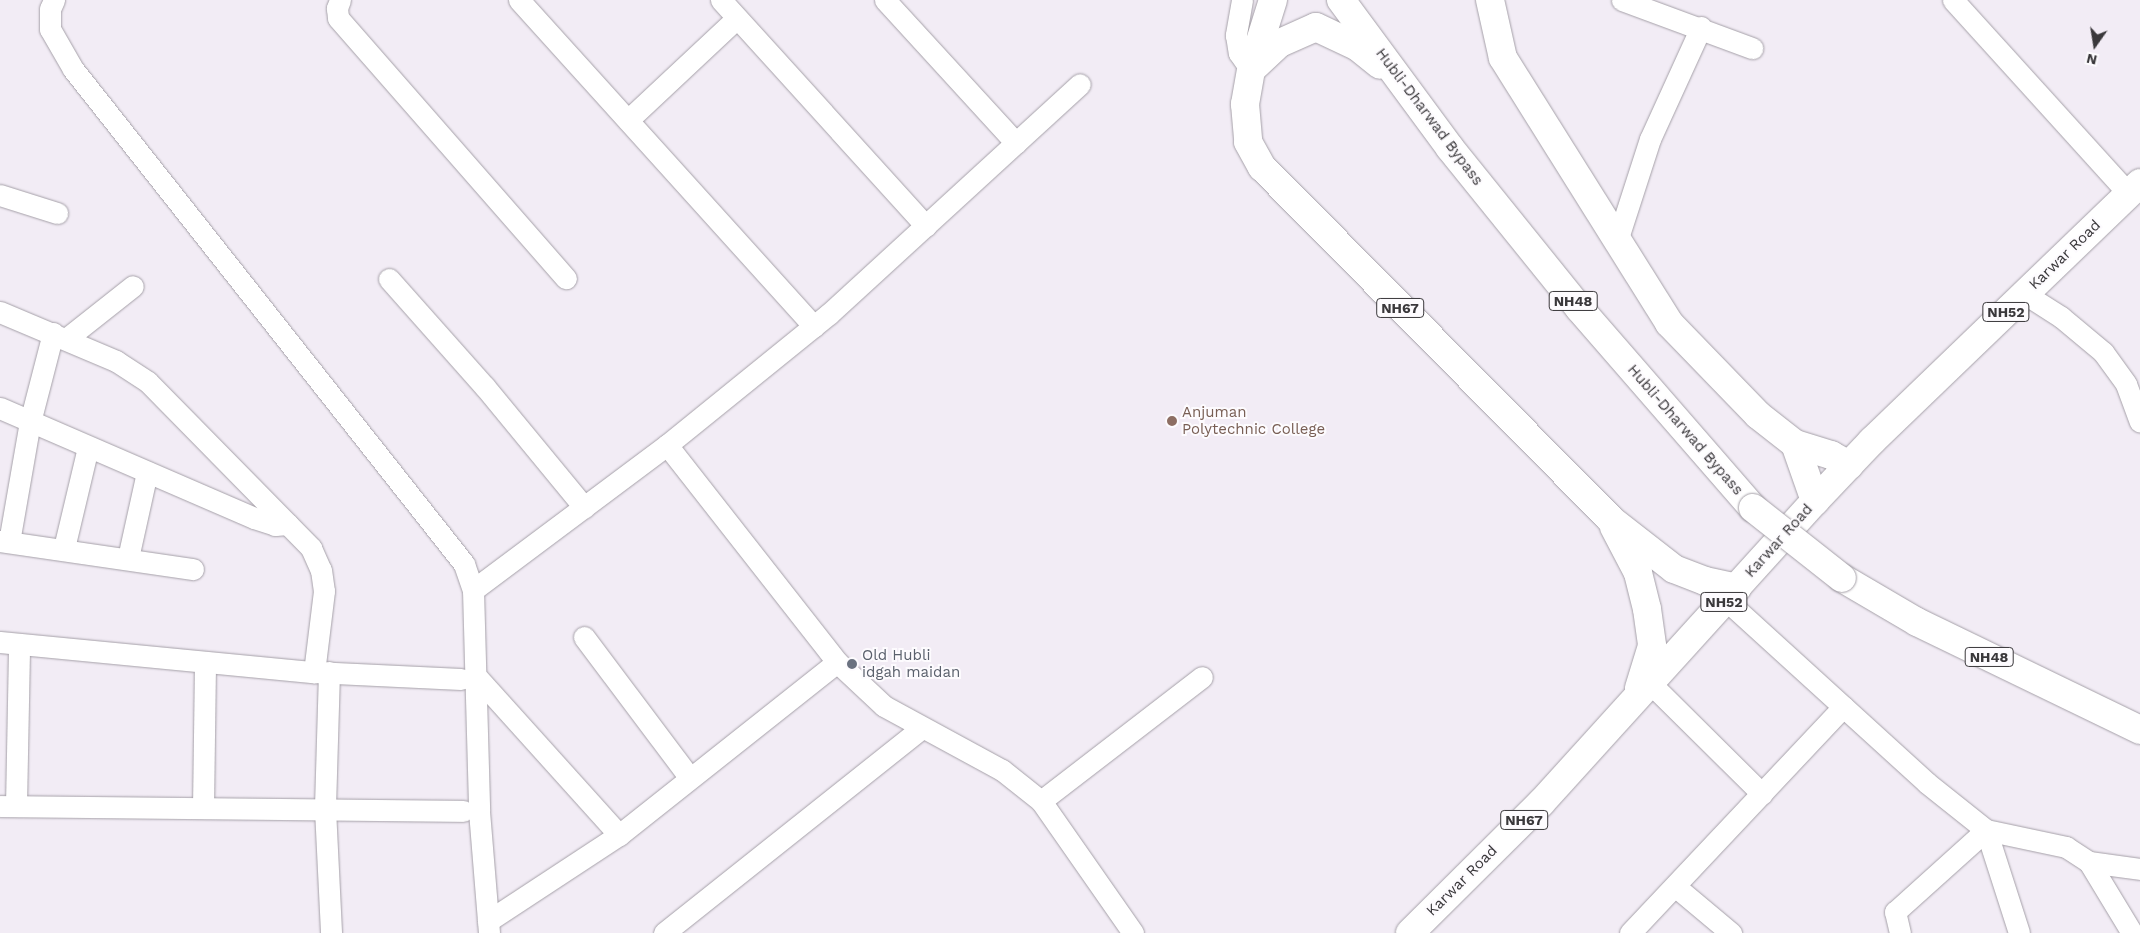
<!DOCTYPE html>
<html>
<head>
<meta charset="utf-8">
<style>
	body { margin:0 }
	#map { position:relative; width:2140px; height:933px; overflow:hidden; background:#f2ecf5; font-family:"Work Sans",sans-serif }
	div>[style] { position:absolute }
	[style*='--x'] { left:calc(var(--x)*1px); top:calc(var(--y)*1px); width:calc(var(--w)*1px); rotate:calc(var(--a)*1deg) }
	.roads { filter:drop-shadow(0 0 1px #a5a0a8) drop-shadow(0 0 1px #a5a0a8) }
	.minor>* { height:21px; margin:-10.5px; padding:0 10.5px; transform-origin:10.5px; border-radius:10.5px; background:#fff }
	.major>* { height:28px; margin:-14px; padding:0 14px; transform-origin:14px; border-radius:14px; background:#fff }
	.highway>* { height:28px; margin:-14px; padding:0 14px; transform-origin:14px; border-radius:14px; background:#fff }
	.bridges { filter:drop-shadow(0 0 1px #a5a0a8) drop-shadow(0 0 1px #a5a0a8) }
	.highway-bridge>* { height:28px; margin:-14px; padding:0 14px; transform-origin:14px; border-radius:14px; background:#fff }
	.dots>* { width:14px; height:14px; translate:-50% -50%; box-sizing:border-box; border:2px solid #fdfbfe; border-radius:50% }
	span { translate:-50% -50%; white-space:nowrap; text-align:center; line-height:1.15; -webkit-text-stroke:4px #fdfbfe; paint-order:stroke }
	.shield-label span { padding:1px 4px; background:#fdfbfe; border:1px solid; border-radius:4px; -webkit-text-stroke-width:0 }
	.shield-label { font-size:14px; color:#3a383b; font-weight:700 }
	.street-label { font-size:15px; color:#3a383b }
	.education-label { font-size:15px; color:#785e54 }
	.left { translate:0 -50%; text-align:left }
	.worship-label { font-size:15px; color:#5b616d }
	.north { position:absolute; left:2070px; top:20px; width:50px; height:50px; -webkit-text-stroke:4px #fdfbfe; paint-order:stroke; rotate:193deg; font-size:14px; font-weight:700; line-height:20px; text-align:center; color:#3a383b }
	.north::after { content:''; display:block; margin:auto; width:18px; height:22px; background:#3a383b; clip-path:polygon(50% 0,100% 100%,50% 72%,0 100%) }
</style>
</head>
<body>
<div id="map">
	<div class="roads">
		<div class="minor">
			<i style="--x:54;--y:0;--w:10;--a:114"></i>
			<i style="--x:50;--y:9;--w:20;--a:90"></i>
			<i style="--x:50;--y:29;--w:46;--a:60.1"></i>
			<i style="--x:73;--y:69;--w:631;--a:51.69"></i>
			<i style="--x:464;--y:564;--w:28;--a:71"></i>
			<i style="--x:473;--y:590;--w:221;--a:88.4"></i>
			<i style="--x:479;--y:811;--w:122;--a:85.3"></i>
			<i style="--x:340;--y:0;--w:9;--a:111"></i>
			<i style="--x:337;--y:8;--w:10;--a:84"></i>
			<i style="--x:338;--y:18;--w:346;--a:48.8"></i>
			<i style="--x:519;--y:0;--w:440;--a:47.9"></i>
			<i style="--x:721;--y:0;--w:305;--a:47.8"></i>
			<i style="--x:885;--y:0;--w:194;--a:47.5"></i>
			<i style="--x:1242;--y:0;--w:36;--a:100"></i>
			<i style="--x:1236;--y:35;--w:18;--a:81"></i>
			<i style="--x:1239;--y:53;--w:21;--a:55"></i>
			<i style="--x:1622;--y:0;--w:139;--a:20.3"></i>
			<i style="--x:1953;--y:0;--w:262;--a:47.8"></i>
			<i style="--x:628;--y:120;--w:149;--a:-43.1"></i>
			<i style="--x:0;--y:195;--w:60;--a:17.5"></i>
			<i style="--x:1618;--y:238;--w:104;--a:-72.1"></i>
			<i style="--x:1650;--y:139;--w:123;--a:-65.5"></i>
			<i style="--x:389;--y:279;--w:144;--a:48.4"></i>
			<i style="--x:485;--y:387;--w:156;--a:50.5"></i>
			<i style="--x:2025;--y:294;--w:43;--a:32.6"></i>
			<i style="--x:2061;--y:317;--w:55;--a:39.8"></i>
			<i style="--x:2103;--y:352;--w:39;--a:54"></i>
			<i style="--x:2126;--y:384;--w:40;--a:69.8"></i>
			<i style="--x:0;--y:312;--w:126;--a:22.9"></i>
			<i style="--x:116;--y:361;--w:38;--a:33"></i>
			<i style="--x:148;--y:382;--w:233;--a:45.5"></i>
			<i style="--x:311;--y:548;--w:24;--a:66"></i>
			<i style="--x:321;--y:570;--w:21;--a:82"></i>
			<i style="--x:324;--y:591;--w:82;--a:97"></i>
			<i style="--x:66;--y:339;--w:85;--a:-38.3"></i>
			<i style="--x:0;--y:408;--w:277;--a:23.4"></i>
			<i style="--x:254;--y:518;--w:22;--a:18"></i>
			<i style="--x:275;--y:525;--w:13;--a:-4"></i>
			<i style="--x:667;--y:445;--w:276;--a:51.9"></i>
			<i style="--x:837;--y:662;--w:64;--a:43.1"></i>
			<i style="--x:884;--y:706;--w:134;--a:28.5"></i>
			<i style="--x:1002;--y:770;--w:50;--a:38.5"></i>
			<i style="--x:1041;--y:801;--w:161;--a:55.1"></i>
			<i style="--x:0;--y:541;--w:195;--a:8.3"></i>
			<i style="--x:9;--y:542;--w:122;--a:-80.1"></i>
			<i style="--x:30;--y:422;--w:92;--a:-75.5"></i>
			<i style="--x:64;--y:548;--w:104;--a:-76.6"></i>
			<i style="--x:128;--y:558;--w:88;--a:-77.5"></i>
			<i style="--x:473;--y:590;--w:242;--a:-36.8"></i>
			<i style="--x:667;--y:445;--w:208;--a:-39"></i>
			<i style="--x:829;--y:314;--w:340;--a:-42.5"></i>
			<i style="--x:1726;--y:600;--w:272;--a:42.3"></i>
			<i style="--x:1927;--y:783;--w:75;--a:38.5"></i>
			<i style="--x:1986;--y:830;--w:82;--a:12"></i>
			<i style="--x:2066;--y:847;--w:27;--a:33"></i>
			<i style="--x:2089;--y:862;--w:83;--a:58.8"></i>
			<i style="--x:584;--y:637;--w:176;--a:53.1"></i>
			<i style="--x:0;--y:642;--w:315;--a:5.5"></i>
			<i style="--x:314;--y:672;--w:147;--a:2.7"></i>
			<i style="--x:329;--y:672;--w:137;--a:91.7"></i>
			<i style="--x:325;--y:809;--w:124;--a:87.2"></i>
			<i style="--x:476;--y:676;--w:214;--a:48"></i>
			<i style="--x:1649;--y:682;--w:159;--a:44.7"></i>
			<i style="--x:1041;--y:801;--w:203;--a:-37.6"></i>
			<i style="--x:0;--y:806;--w:463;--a:0.6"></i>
			<i style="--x:16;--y:806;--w:161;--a:-88.9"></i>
			<i style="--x:203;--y:808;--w:146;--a:-89.2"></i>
			<i style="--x:2089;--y:862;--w:51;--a:7.8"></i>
			<i style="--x:1676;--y:887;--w:72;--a:39.9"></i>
			<i style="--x:488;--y:921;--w:157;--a:-33.3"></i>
			<i style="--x:619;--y:835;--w:278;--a:-38.4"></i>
			<i style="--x:664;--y:933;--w:330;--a:-38.5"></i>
			<i style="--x:1630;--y:933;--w:311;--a:-46.7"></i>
			<i style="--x:1900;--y:933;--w:22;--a:-103"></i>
			<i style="--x:1895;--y:912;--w:122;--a:-42"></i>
			<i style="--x:1986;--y:830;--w:108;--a:72.2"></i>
		</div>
		<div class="major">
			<i style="--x:1815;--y:501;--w:83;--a:-46.5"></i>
			<i style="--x:1872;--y:441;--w:372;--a:-43.9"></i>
		</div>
		<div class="highway">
			<i style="--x:1273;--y:0;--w:73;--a:107.4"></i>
			<i style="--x:1251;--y:70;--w:35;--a:100"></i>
			<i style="--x:1245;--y:104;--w:38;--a:85"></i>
			<i style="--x:1248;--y:142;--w:29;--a:61"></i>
			<i style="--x:1262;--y:167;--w:495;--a:45.3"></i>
			<i style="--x:1610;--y:519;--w:81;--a:38"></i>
			<i style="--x:1674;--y:569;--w:33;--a:21"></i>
			<i style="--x:1705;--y:581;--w:33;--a:12"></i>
			<i style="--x:1341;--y:0;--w:184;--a:53.6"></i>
			<i style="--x:1450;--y:148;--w:206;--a:51.1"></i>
			<i style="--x:1579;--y:308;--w:265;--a:49"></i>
			<i style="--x:1490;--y:0;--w:59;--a:77.4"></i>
			<i style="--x:1503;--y:58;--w:313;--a:57.9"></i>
			<i style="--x:1669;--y:323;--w:128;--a:45.9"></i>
			<i style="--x:1758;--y:415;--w:47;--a:38.1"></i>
			<i style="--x:1795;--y:444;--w:38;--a:17"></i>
			<i style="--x:1831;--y:455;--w:21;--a:29"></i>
			<i style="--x:1254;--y:67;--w:35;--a:-43"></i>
			<i style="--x:1280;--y:43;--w:39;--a:-24"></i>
			<i style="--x:1316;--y:27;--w:47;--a:25.5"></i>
			<i style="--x:1358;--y:47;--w:28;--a:39"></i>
			<i style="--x:1614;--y:527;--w:52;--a:62.4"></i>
			<i style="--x:1638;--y:573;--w:37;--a:76"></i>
			<i style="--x:1647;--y:609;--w:37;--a:82"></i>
			<i style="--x:1652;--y:646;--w:44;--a:107.2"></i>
			<i style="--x:1842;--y:578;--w:87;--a:30.4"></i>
			<i style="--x:1917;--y:622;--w:248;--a:25.8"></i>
			<i style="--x:1410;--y:933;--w:185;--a:-44.8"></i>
			<i style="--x:1541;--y:803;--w:408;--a:-47.8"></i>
			<i style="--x:1815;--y:501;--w:60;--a:-109.3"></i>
		</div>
	</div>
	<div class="bridges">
		<div class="highway-bridge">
			<i style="--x:1753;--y:508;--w:113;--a:38.2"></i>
		</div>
	</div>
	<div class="dots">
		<i style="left:1172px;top:421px;background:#8d6e63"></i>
		<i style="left:852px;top:664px;background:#6b7280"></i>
	</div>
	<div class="shield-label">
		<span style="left:1573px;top:301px">NH48</span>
		<span style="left:1400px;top:308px">NH67</span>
		<span style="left:2006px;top:312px">NH52</span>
		<span style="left:1724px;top:602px">NH52</span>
		<span style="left:1989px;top:657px">NH48</span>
		<span style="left:1524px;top:820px">NH67</span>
	</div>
	<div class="street-label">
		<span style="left:1429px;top:117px;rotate:53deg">Hubli-Dharwad Bypass</span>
		<span style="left:2065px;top:255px;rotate:-44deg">Karwar Road</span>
		<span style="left:1685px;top:430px;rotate:49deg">Hubli-Dharwad Bypass</span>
		<span style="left:1779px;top:541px;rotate:-48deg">Karwar Road</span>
		<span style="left:1462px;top:881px;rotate:-45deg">Karwar Road</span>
	</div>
	<div class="education-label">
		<span class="left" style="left:1182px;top:421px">Anjuman<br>Polytechnic College</span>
	</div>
	<div class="worship-label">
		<span class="left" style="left:862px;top:664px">Old Hubli<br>idgah maidan</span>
	</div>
	<div class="north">N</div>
</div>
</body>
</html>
